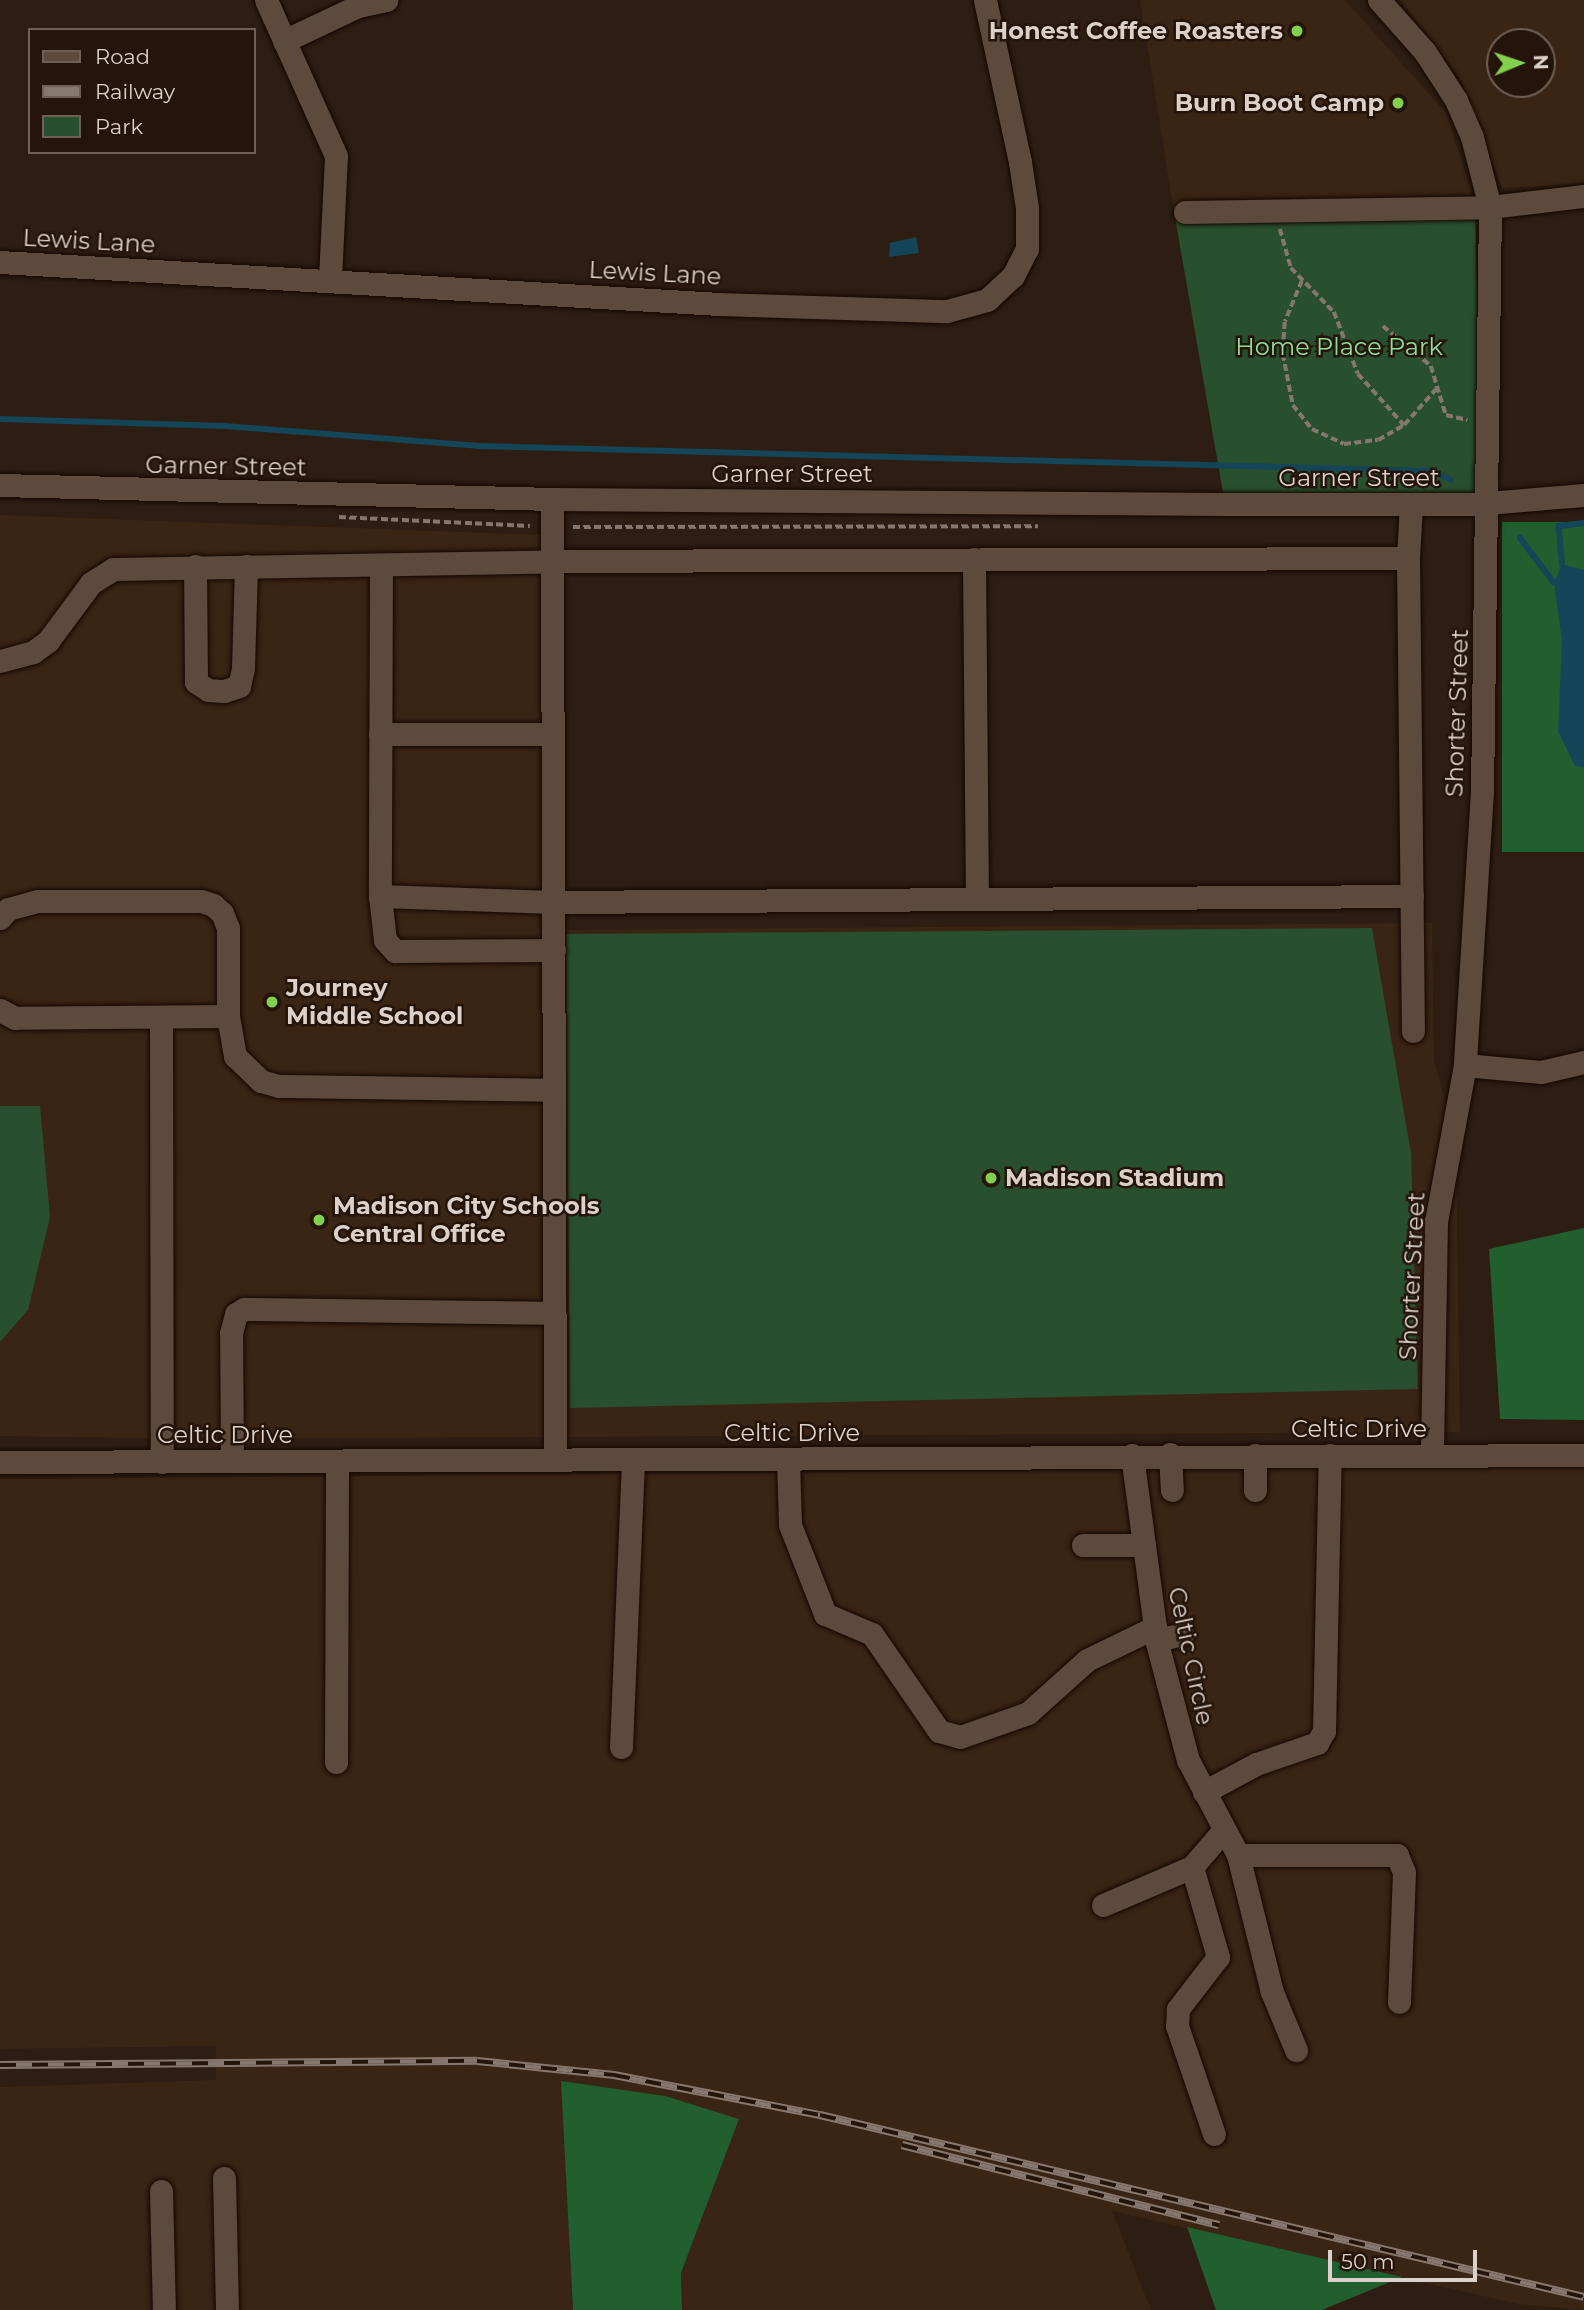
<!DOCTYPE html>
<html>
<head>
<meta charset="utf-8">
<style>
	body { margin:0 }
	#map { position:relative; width:1584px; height:2310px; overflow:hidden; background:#2e1d12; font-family:Montserrat,sans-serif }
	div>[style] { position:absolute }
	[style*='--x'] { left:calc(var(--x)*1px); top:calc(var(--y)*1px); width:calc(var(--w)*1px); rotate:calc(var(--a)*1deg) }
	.built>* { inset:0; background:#3a2414 }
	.green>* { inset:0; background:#28502e }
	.forest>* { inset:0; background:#215f2e; transform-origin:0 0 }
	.water>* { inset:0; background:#144558 }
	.stream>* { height:6px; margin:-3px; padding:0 3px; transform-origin:3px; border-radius:3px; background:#144558 }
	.path>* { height:3.5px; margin-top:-1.75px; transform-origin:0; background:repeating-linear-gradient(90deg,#85776e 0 7px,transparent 0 10.5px) }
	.roads { filter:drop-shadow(0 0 2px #150701) drop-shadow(0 0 2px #150701) }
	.minor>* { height:23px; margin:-11.5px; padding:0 11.5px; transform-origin:11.5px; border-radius:11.5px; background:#5d4a3d }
	.rail>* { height:8px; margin-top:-4px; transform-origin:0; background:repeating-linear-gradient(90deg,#241409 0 16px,#86786f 0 32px); box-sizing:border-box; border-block:2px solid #86786f }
	.dots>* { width:19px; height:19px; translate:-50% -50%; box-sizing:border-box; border:4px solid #241409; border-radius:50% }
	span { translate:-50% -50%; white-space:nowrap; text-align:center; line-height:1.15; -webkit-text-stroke:5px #241409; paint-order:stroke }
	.poi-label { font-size:24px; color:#dcd1ca; font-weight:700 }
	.right { translate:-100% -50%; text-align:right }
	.left { translate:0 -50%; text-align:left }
	.street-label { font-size:24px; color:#dcd1ca }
	.park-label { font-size:24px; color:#8adf95 }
	.legend { position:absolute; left:28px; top:28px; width:228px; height:126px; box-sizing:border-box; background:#241409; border:2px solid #6e6056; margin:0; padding:9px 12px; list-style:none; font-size:21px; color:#dcd1ca }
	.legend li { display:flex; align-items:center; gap:14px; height:35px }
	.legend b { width:35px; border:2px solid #6e6056 }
	.north { position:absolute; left:1486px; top:28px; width:70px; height:70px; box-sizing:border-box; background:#241409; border:2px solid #6e6056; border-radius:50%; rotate:88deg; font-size:19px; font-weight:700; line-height:28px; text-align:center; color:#dcd1ca }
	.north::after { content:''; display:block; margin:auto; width:24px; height:32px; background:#83d04e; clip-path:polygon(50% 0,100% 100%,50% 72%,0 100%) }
	.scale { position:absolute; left:1328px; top:2250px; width:149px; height:32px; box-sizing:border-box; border:4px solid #dcd1ca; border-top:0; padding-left:9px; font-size:21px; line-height:24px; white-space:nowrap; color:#dcd1ca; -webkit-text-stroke:5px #241409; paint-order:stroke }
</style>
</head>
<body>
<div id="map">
	<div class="built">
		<i style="clip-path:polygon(1140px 0,1345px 0,1446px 113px,1475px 204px,1173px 206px)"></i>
		<i style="clip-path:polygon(evenodd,1400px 0,1584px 0,1584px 183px,1502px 188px,1460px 78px,1400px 0,1500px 42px,1542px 42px,1542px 84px,1500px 84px,1500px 42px)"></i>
		<i style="clip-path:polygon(0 515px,543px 535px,545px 930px,1432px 923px,1434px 1060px,1456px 1141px,1460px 1432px,188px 1439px,0 1436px)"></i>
		<i style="clip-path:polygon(1584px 1466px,1584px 2310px,1518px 2304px,1112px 2211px,1151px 2310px,682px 2310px,681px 2273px,739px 2119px,562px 2081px,573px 2310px,0 2310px,0 2087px,216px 2080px,216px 2046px,0 2049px,0 1479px)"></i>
	</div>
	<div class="green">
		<i style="clip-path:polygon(1475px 204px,1481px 489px,1476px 504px,1225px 504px,1173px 206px)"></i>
		<i style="clip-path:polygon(1372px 928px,1411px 1153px,1418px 1389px,570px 1408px,566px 934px)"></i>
		<i style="clip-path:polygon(0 1106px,40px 1106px,50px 1217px,28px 1310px,0 1342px)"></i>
	</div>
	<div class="forest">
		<i style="left:1584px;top:522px;width:330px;height:82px;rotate:90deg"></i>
		<i style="clip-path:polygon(1584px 1228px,1584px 1420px,1500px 1419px,1489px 1249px)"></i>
		<i style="clip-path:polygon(561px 2081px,665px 2096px,739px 2119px,681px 2273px,682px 2310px,573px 2310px)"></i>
		<i style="clip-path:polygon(1187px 2227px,1402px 2277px,1322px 2310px,1216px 2310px)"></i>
	</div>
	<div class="water">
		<i style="clip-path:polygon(916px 237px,919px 253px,889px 257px,890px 243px)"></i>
		<i style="clip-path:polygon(1562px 564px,1584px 570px,1584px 767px,1575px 766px,1558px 731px,1562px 641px,1554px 583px)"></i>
	</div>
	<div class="stream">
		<i style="--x:0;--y:419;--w:225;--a:1.8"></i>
		<i style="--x:225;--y:426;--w:253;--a:4.5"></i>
		<i style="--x:477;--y:446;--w:955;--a:1.5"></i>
		<i style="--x:1432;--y:471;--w:21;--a:25"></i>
		<i style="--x:1520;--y:538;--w:56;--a:52.9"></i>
		<i style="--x:1562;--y:564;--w:38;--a:-95"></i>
		<i style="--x:1559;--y:526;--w:25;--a:-7"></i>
	</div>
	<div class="path">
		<i style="--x:1280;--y:229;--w:41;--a:74.2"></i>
		<i style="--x:1291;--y:268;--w:62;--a:45.7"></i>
		<i style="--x:1334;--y:312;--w:66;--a:68.8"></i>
		<i style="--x:1358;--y:374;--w:69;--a:48"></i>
		<i style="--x:1302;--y:281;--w:44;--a:112.5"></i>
		<i style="--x:1285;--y:322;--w:32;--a:94"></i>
		<i style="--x:1283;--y:354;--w:52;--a:78.9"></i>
		<i style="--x:1293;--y:405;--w:31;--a:52"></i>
		<i style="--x:1312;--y:429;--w:35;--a:25"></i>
		<i style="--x:1344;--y:444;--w:34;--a:-7"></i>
		<i style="--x:1378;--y:440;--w:30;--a:-30"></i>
		<i style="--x:1404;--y:425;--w:50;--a:-48.3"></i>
		<i style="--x:1383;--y:326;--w:62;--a:39.8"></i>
		<i style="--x:1431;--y:366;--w:51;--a:73"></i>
		<i style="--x:1446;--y:415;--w:22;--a:13"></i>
		<i style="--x:339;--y:517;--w:191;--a:2.7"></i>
		<i style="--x:573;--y:527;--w:465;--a:-0.1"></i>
	</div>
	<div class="roads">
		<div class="minor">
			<i style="--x:266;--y:0;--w:171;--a:65.8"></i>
			<i style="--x:336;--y:156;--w:123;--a:92.8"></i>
			<i style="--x:1379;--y:0;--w:69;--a:48.5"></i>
			<i style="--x:1425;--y:52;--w:57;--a:57.1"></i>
			<i style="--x:1456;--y:100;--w:40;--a:66.6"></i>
			<i style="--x:1472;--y:137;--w:72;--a:75.6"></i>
			<i style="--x:1490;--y:207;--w:584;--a:90.78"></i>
			<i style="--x:1482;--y:791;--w:275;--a:93.6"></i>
			<i style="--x:1465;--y:1065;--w:159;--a:100.5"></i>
			<i style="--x:1436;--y:1221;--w:235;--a:91"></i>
			<i style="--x:284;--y:41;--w:82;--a:-25.3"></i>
			<i style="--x:358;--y:6;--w:29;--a:-12"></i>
			<i style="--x:1185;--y:212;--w:305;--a:-0.9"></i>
			<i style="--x:1490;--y:207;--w:95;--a:-6.7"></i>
			<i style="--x:0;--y:262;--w:720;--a:3.34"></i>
			<i style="--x:719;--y:304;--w:228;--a:1.8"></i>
			<i style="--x:947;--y:311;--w:41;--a:-15.4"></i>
			<i style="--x:987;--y:300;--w:35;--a:-43"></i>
			<i style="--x:1013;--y:276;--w:30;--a:-63"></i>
			<i style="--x:1027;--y:249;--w:41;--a:-90"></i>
			<i style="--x:1027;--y:208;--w:47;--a:-98.7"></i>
			<i style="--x:1020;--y:162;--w:166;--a:-102.2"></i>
			<i style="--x:0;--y:485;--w:552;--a:1.45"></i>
			<i style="--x:552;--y:499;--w:673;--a:0.43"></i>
			<i style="--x:1225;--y:504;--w:251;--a:0"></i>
			<i style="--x:1476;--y:504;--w:108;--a:-4.8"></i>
			<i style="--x:1408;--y:558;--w:54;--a:-86.8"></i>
			<i style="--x:974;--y:559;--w:340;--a:89.5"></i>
			<i style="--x:195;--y:566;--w:116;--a:89.5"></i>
			<i style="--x:196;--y:682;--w:14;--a:34"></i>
			<i style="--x:208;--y:690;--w:16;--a:4"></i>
			<i style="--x:224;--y:691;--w:16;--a:-18"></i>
			<i style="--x:239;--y:686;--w:18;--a:-77"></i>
			<i style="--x:243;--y:668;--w:102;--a:-88.3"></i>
			<i style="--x:381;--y:567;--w:329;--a:90.2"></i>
			<i style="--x:380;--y:896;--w:44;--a:83.5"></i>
			<i style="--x:385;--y:940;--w:15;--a:48"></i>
			<i style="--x:395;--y:951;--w:159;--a:-0.4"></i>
			<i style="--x:0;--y:661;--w:34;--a:-15"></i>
			<i style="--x:33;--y:652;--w:19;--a:-36"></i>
			<i style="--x:48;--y:641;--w:72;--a:-53.4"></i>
			<i style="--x:91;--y:583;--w:26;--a:-32"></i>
			<i style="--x:113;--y:569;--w:439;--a:-1"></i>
			<i style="--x:552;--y:561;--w:62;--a:-90"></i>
			<i style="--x:380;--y:734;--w:173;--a:0"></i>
			<i style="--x:380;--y:896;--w:173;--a:2"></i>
			<i style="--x:553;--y:902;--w:859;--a:-0.4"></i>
			<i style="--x:0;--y:918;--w:12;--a:-48"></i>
			<i style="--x:8;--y:909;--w:31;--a:-15"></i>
			<i style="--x:38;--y:901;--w:163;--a:0"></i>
			<i style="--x:201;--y:901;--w:13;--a:18"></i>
			<i style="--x:213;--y:905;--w:12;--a:42"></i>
			<i style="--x:222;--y:913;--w:16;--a:68"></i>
			<i style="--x:228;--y:928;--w:88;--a:90"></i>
			<i style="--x:228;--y:1016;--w:213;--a:179.5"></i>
			<i style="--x:15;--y:1018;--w:17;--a:-152"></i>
			<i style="--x:228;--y:1016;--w:41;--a:80.1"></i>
			<i style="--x:235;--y:1056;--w:36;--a:44"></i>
			<i style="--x:261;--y:1081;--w:19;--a:16"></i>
			<i style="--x:279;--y:1086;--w:275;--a:0.8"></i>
			<i style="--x:161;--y:1018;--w:444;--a:89.9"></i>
			<i style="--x:1465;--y:1065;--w:76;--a:5.3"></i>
			<i style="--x:1541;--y:1072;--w:44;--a:-13.1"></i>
			<i style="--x:1170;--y:1454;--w:36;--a:87"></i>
			<i style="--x:1132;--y:1455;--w:190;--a:82.4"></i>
			<i style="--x:1157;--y:1643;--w:121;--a:75.2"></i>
			<i style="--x:1188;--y:1760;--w:107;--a:62.2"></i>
			<i style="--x:1238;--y:1855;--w:141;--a:76.1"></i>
			<i style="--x:1272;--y:1992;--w:63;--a:67.5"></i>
			<i style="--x:1255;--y:1455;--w:35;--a:90"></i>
			<i style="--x:555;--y:1460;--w:899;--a:-90.19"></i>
			<i style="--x:552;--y:561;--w:856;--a:-0.2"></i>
			<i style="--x:1408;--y:558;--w:473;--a:89.4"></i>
			<i style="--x:788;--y:1460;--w:65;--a:88.2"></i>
			<i style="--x:790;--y:1525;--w:96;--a:68.5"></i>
			<i style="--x:825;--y:1614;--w:51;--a:23.1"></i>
			<i style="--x:872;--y:1634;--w:118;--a:55.4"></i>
			<i style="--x:939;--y:1731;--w:22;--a:16"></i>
			<i style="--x:960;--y:1737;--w:72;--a:-19.4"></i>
			<i style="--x:1028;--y:1713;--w:79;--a:-41.9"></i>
			<i style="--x:1087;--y:1660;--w:76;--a:-25.9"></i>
			<i style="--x:232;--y:1461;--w:128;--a:-90.4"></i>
			<i style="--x:231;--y:1333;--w:20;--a:-75"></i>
			<i style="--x:236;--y:1314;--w:9;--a:-32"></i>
			<i style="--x:244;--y:1309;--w:310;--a:0.7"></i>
			<i style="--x:0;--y:1462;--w:1584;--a:-0.25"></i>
			<i style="--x:1083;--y:1545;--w:61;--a:0"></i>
			<i style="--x:1157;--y:1640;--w:26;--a:-13"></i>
			<i style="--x:621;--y:1747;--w:287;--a:-87.6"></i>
			<i style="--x:336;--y:1762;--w:301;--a:-89.8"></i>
			<i style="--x:1204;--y:1792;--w:59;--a:-28.3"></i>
			<i style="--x:1256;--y:1764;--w:65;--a:-19"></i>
			<i style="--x:1317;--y:1743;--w:14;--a:-60"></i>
			<i style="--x:1324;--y:1731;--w:276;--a:-88.8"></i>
			<i style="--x:1238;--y:1855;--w:159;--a:0"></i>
			<i style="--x:1397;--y:1855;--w:18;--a:68"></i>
			<i style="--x:1404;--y:1872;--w:130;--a:92.2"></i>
			<i style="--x:1192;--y:1867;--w:94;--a:73.9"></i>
			<i style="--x:1218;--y:1957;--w:66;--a:127.6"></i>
			<i style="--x:1178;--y:2009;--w:17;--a:93"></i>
			<i style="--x:1177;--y:2026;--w:114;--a:71.1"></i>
			<i style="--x:1103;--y:1905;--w:97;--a:-23.1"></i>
			<i style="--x:1192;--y:1867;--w:48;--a:-49.3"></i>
			<i style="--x:224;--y:2178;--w:132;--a:88.7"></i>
			<i style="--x:161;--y:2191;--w:119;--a:88.6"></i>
		</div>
	</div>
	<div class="rail">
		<i style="--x:0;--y:2065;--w:477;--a:-0.5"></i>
		<i style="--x:477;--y:2061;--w:138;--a:5.8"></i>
		<i style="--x:614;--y:2075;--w:210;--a:11"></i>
		<i style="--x:820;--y:2115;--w:785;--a:13.4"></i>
		<i style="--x:902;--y:2145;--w:327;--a:14.2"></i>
	</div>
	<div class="dots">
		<i style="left:1297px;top:31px;background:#83d04e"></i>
		<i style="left:1398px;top:103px;background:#83d04e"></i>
		<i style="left:272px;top:1002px;background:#83d04e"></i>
		<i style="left:991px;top:1178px;background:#83d04e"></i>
		<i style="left:319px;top:1220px;background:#83d04e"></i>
	</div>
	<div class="poi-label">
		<span class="right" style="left:1283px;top:31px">Honest Coffee Roasters</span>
		<span class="right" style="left:1384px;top:103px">Burn Boot Camp</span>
		<span class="left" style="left:286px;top:1002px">Journey<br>Middle School</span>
		<span class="left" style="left:1005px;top:1178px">Madison Stadium</span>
		<span class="left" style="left:333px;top:1220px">Madison City Schools<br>Central Office</span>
	</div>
	<div class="street-label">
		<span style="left:89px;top:241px;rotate:3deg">Lewis Lane</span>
		<span style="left:655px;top:273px;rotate:3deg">Lewis Lane</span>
		<span style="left:226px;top:466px;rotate:1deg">Garner Street</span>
		<span style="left:792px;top:474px">Garner Street</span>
		<span style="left:1359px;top:478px">Garner Street</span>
		<span style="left:1457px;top:713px;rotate:-88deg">Shorter Street</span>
		<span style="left:1412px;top:1276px;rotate:-87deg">Shorter Street</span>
		<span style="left:1359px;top:1429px">Celtic Drive</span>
		<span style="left:792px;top:1433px">Celtic Drive</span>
		<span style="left:225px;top:1435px">Celtic Drive</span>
		<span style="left:1191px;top:1656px;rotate:78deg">Celtic Circle</span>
	</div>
	<div class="park-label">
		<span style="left:1339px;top:347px">Home Place Park</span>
	</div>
	<ul class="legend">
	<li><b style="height:9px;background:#5d4a3d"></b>Road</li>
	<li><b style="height:9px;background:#86786f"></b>Railway</li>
	<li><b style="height:19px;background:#28502e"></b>Park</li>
	</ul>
	<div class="north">N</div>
	<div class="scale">50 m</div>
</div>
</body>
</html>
